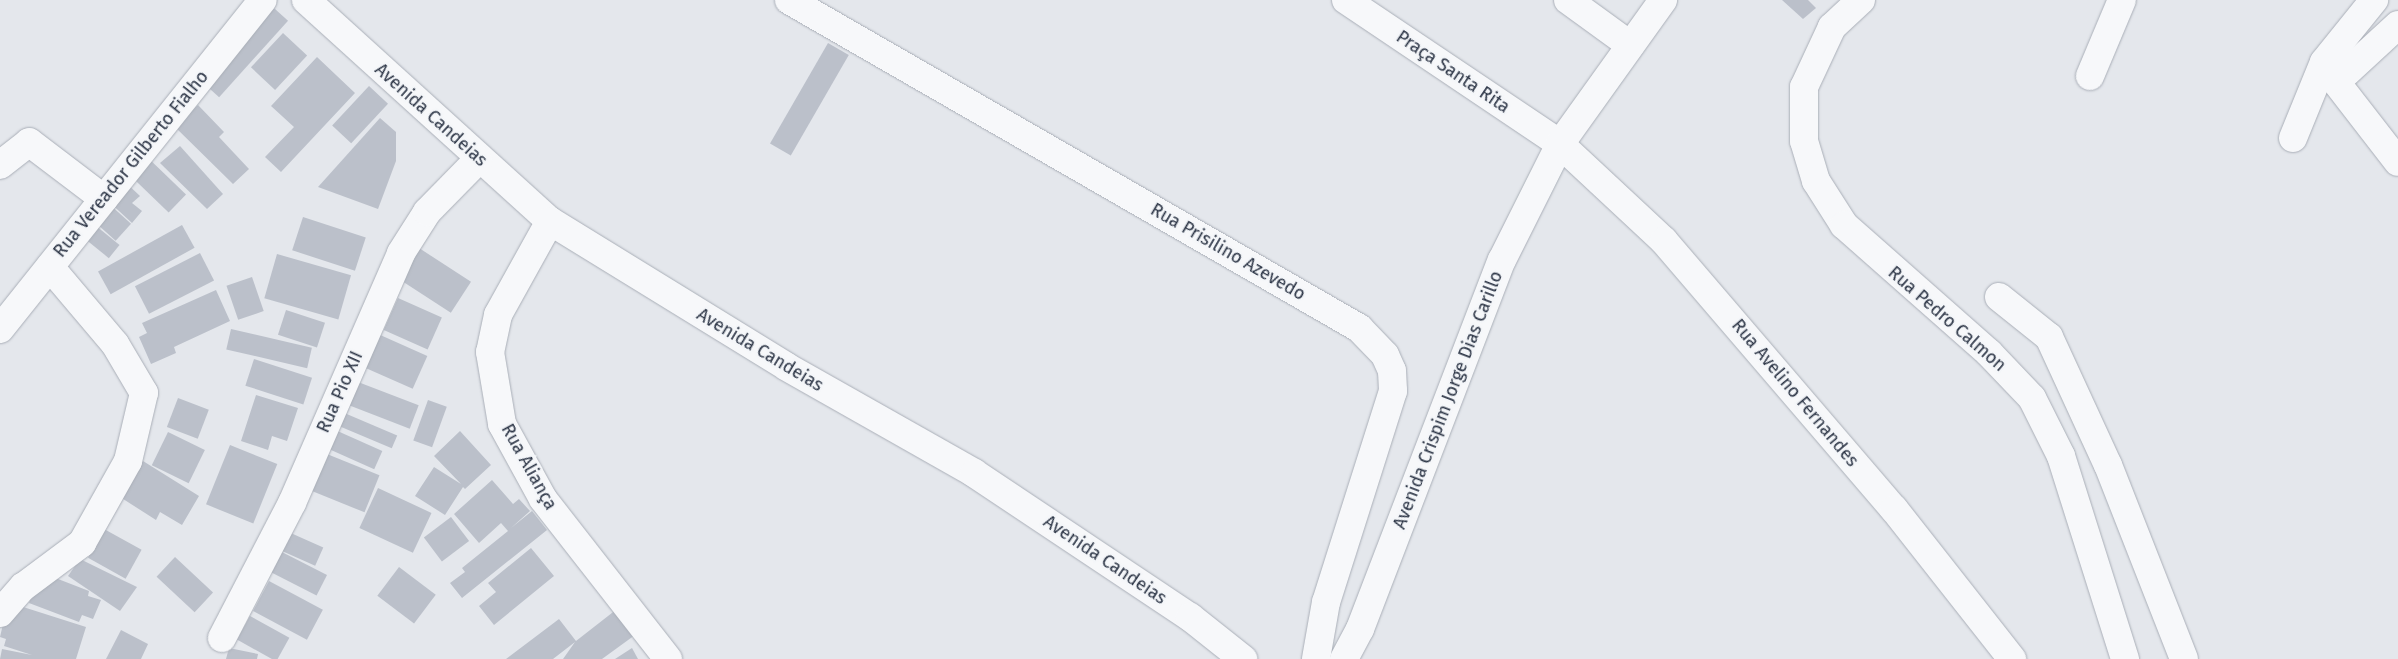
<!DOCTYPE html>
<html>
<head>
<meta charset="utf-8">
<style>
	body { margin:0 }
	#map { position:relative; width:2398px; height:659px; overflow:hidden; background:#e4e7ec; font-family:"Fira Sans",sans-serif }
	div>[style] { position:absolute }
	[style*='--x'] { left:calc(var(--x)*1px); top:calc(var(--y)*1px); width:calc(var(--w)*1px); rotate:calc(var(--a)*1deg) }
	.building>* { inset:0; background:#bbc0ca; transform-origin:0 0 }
	.roads { filter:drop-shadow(0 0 1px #a9aeb7) drop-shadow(0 0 1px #a9aeb7) }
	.minor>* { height:28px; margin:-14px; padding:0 14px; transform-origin:14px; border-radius:14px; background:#f7f8fa }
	span { translate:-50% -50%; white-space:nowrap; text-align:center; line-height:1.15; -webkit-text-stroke:4.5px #f4f6f9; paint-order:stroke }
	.street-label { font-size:18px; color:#2b3445 }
</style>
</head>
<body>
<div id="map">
	<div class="building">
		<i style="left:265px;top:0;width:31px;height:103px;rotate:42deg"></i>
		<i style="clip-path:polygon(1782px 0,1808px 0,1816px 8px,1803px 19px)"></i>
		<i style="left:283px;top:33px;width:33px;height:47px;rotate:43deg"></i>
		<i style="left:828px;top:43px;width:24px;height:116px;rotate:30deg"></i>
		<i style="clip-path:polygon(317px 57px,355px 93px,281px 172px,265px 157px,294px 127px,271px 106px)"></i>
		<i style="left:369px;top:86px;width:26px;height:54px;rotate:43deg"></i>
		<i style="clip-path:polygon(198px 105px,224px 132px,219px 137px,249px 169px,233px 184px,174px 126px)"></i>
		<i style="clip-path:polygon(380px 118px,396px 132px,396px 161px,378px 209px,318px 187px)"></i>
		<i style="clip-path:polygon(180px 146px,223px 194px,207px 209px,160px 163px)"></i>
		<i style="left:145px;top:155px;width:57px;height:25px;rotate:44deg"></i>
		<i style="clip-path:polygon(123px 180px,140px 196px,132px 203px,142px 211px,132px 223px,106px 199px)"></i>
		<i style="left:108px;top:203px;width:31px;height:23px;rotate:42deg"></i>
		<i style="left:303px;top:217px;width:66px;height:35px;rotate:18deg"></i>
		<i style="left:90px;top:221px;width:38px;height:17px;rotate:39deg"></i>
		<i style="left:182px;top:225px;width:26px;height:96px;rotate:61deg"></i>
		<i style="left:419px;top:248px;width:62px;height:37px;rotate:33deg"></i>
		<i style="left:200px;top:253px;width:31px;height:73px;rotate:63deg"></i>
		<i style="left:277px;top:254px;width:77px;height:46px;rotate:16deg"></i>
		<i style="left:252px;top:277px;width:36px;height:27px;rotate:71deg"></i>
		<i style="clip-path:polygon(216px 290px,230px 321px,174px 347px,176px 353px,151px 364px,139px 337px,147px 333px,142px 323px)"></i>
		<i style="left:398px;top:298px;width:48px;height:35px;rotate:24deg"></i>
		<i style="left:286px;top:310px;width:41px;height:26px;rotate:18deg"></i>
		<i style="left:231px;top:329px;width:83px;height:21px;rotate:13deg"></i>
		<i style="left:378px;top:334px;width:54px;height:36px;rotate:24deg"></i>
		<i style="left:254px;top:359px;width:61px;height:28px;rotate:18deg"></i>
		<i style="left:358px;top:382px;width:65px;height:25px;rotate:21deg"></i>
		<i style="clip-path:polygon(256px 395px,298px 408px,287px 441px,272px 436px,268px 450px,241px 441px)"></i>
		<i style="left:178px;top:398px;width:33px;height:31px;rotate:21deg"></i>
		<i style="left:428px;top:400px;width:20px;height:43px;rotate:20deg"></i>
		<i style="left:342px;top:412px;width:60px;height:14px;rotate:23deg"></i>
		<i style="left:333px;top:429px;width:54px;height:20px;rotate:24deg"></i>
		<i style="clip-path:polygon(460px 431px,491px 465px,465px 489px,463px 487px,445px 515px,415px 496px,434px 467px,461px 484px,434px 456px)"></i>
		<i style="left:168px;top:432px;width:41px;height:37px;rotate:26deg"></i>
		<i style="left:230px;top:445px;width:51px;height:64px;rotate:22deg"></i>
		<i style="left:322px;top:452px;width:62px;height:40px;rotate:22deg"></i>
		<i style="clip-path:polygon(143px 461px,199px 496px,182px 525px,160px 512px,156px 520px,120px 497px)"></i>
		<i style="clip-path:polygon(492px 480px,513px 504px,519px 499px,530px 511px,511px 528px,532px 511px,547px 530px,462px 598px,450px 583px,465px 572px,462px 568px,508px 531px,501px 523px,479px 543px,454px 514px)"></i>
		<i style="left:378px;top:488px;width:59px;height:44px;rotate:25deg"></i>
		<i style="left:451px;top:517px;width:30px;height:34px;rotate:53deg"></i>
		<i style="left:104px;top:529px;width:43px;height:33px;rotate:29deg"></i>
		<i style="left:284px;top:530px;width:43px;height:20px;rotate:24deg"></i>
		<i style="clip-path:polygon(531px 548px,554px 576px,494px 625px,479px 606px,496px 592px,488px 583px)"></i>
		<i style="left:278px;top:550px;width:55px;height:23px;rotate:27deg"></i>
		<i style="left:175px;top:557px;width:52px;height:27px;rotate:43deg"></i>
		<i style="clip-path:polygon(80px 559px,137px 587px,120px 611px,68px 576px)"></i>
		<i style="left:399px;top:567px;width:46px;height:36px;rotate:37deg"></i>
		<i style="clip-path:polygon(40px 572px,89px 591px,88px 596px,101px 600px,93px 619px,82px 615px,79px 622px,29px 603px)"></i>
		<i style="left:269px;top:581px;width:61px;height:34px;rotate:28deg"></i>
		<i style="clip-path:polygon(20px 606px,86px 627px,76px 659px,0 659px,2px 649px,32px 655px,4px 646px,6px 639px,0 637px,7px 607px)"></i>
		<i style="clip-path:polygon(617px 609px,635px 635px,602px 659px,563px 659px,575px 642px,553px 659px,506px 659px,559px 619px,576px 641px)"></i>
		<i style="left:250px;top:616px;width:45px;height:27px;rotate:29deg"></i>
		<i style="clip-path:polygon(121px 630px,148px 644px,141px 659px,106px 659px)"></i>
		<i style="clip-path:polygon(229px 648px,258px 654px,257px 659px,226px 659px)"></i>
		<i style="clip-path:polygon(632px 648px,638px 659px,615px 659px)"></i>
	</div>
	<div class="roads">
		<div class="minor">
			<i style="--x:306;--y:0;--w:329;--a:42.2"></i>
			<i style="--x:550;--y:221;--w:278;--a:31.6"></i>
			<i style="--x:787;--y:367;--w:215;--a:29.5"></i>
			<i style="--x:974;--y:473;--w:260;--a:33.7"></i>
			<i style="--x:1190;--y:617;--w:68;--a:38.4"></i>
			<i style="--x:789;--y:0;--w:658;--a:29.92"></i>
			<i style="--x:1359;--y:328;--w:37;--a:46"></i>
			<i style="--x:1385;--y:355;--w:17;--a:66"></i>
			<i style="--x:1392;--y:371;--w:20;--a:87"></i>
			<i style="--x:1393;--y:391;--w:221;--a:107.6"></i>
			<i style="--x:1326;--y:602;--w:58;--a:100"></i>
			<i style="--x:1346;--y:0;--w:258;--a:33.9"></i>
			<i style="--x:1560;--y:144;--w:142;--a:43"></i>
			<i style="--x:1664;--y:241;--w:353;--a:49.4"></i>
			<i style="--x:1894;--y:509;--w:191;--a:51.8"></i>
			<i style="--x:1568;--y:0;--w:77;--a:36"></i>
			<i style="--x:1861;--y:0;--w:40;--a:137"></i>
			<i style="--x:1832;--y:27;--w:66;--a:115"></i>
			<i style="--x:1804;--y:87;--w:54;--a:90"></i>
			<i style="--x:1804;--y:141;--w:42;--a:73.3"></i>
			<i style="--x:1816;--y:181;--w:52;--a:57.5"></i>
			<i style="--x:1844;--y:225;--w:193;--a:41.4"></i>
			<i style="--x:1989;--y:353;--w:62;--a:46.3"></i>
			<i style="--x:2032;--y:398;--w:65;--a:63.4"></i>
			<i style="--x:2061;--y:456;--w:213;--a:72.5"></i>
			<i style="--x:2398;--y:25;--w:84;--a:137.4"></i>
			<i style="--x:2336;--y:82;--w:101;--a:52.2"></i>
			<i style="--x:2090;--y:76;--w:82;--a:-67.2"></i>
			<i style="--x:2293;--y:138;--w:82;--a:-67.8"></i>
			<i style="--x:2324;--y:62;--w:80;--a:-51.1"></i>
			<i style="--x:0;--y:165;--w:37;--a:-38"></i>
			<i style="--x:29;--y:142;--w:94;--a:37.2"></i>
			<i style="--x:550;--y:221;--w:107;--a:119"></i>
			<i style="--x:498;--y:315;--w:38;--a:102"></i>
			<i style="--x:490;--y:352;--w:73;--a:80.5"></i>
			<i style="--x:502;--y:424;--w:85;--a:61.3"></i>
			<i style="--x:543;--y:499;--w:203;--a:52"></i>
			<i style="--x:1999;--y:297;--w:64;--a:38.7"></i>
			<i style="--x:2049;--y:337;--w:141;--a:65.3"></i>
			<i style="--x:2108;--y:465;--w:208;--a:68.6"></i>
			<i style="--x:0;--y:329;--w:421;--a:-51.4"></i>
			<i style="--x:0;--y:613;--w:35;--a:-49"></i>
			<i style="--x:23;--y:587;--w:74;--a:-36.7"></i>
			<i style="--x:82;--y:543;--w:94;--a:-60.7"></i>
			<i style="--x:128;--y:461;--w:70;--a:-76.8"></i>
			<i style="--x:144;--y:393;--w:57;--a:-120.6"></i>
			<i style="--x:115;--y:344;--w:101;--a:-130.2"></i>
			<i style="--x:222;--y:638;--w:152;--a:-62.6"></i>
			<i style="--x:292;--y:503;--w:273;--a:-66.4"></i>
			<i style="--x:401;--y:253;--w:49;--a:-57.6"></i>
			<i style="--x:427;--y:212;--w:73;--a:-45.6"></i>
			<i style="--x:1344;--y:659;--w:34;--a:-62"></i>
			<i style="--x:1360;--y:629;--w:395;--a:-69"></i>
			<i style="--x:1502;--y:260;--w:130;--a:-63.4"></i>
			<i style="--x:1560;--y:144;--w:177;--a:-54.4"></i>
		</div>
	</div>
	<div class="street-label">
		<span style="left:1453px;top:72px;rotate:34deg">Praça Santa Rita</span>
		<span style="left:431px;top:115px;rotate:42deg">Avenida Candeias</span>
		<span style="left:131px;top:164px;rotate:-51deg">Rua Vereador Gilberto Fialho</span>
		<span style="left:1228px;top:252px;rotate:30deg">Rua Prisilino Azevedo</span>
		<span style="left:1947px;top:319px;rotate:41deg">Rua Pedro Calmon</span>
		<span style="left:760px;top:350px;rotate:31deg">Avenida Candeias</span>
		<span style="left:340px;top:392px;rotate:-66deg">Rua Pio XII</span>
		<span style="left:1795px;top:393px;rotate:50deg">Rua Avelino Fernandes</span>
		<span style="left:1448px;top:400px;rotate:-69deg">Avenida Crispim Jorge Dias Carillo</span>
		<span style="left:529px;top:467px;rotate:61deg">Rua Aliança</span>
		<span style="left:1105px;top:560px;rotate:34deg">Avenida Candeias</span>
	</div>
</div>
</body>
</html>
